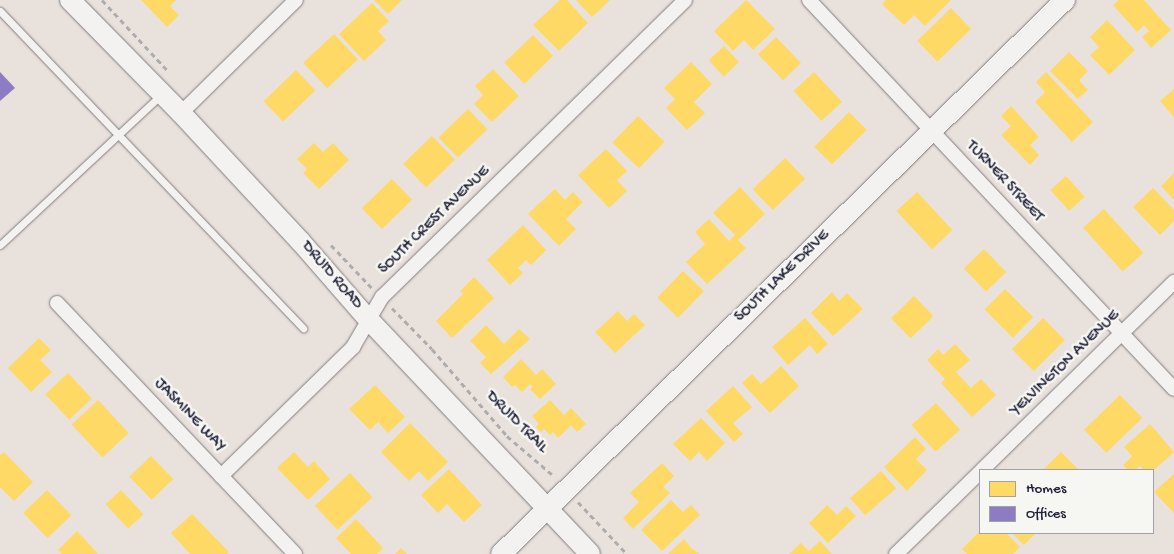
<!DOCTYPE html>
<html>
<head>
<meta charset="utf-8">
<style>
	body { margin:0 }
	#map { position:relative; width:1174px; height:554px; overflow:hidden; background:#e9e1dc; font-family:"Gochi Hand",sans-serif }
	div>[style] { position:absolute }
	[style*='--x'] { left:calc(var(--x)*1px); top:calc(var(--y)*1px); width:calc(var(--w)*1px); rotate:calc(var(--a)*1deg) }
	.homes>* { inset:0; background:#ffd966; transform-origin:0 0 }
	.offices>* { inset:0; background:#8e7cc3 }
	.path>* { height:3px; margin-top:-1.5px; transform-origin:0; background:repeating-linear-gradient(90deg,#aeadae 0 5px,transparent 0 9px) }
	.roads { filter:drop-shadow(0 0 1px #807c7f) drop-shadow(0 0 1px #807c7f) }
	.lane>* { height:7px; margin:-3.5px; padding:0 3.5px; transform-origin:3.5px; border-radius:3.5px; background:#f3f2f0 }
	.street>* { height:14px; margin:-7px; padding:0 7px; transform-origin:7px; border-radius:7px; background:#f3f2f0 }
	.secondary>* { height:20px; margin:-10px; padding:0 10px; transform-origin:10px; border-radius:10px; background:#f3f2f0 }
	span { translate:-50% -50%; white-space:nowrap; text-align:center; line-height:1.15; -webkit-text-stroke:5px #f6f6f2; paint-order:stroke }
	.street-label { font-size:16px; color:#22223b }
	.legend { position:absolute; left:979px; top:469px; width:175px; height:65px; box-sizing:border-box; background:#f6f6f2; border:1px solid #a1a1a9; margin:0; padding:6px 9px; list-style:none; font-size:15px; color:#22223b }
	.legend li { display:flex; align-items:center; gap:10px; height:25px }
	.legend b { width:25px; border:1px solid #a1a1a9 }
</style>
</head>
<body>
<div id="map">
	<div class="homes">
		<i style="clip-path:polygon(141px 0,176px 0,170px 6px,179px 15px,167px 27px)"></i>
		<i style="clip-path:polygon(374px 0,402px 0,388px 14px)"></i>
		<i style="clip-path:polygon(560px 0,567px 0,588px 23px,559px 51px,533px 25px)"></i>
		<i style="clip-path:polygon(576px 0,610px 0,592px 17px)"></i>
		<i style="clip-path:polygon(746px 0,775px 29px,753px 50px,744px 40px,733px 51px,714px 31px)"></i>
		<i style="clip-path:polygon(886px 0,951px 0,925px 26px,914px 15px,904px 25px,882px 4px)"></i>
		<i style="clip-path:polygon(1119px 0,1144px 0,1171px 30px,1151px 48px,1142px 37px,1149px 31px,1144px 25px,1137px 32px,1113px 5px)"></i>
		<i style="clip-path:polygon(372px 3px,389px 21px,378px 31px,386px 40px,364px 61px,339px 34px)"></i>
		<i style="left:951px;top:8px;width:29px;height:47px;rotate:46deg"></i>
		<i style="clip-path:polygon(1107px 20px,1135px 50px,1109px 75px,1090px 55px,1099px 47px,1090px 37px)"></i>
		<i style="left:334px;top:34px;width:35px;height:42px;rotate:47deg"></i>
		<i style="left:533px;top:35px;width:29px;height:40px;rotate:46deg"></i>
		<i style="left:776px;top:37px;width:36px;height:25px;rotate:46deg"></i>
		<i style="left:724px;top:46px;width:22px;height:21px;rotate:47deg"></i>
		<i style="clip-path:polygon(1069px 52px,1088px 71px,1079px 80px,1088px 90px,1078px 99px,1050px 71px)"></i>
		<i style="clip-path:polygon(691px 62px,712px 84px,694px 102px,705px 113px,687px 130px,666px 108px,675px 99px,664px 88px)"></i>
		<i style="clip-path:polygon(493px 69px,519px 96px,492px 122px,474px 104px,483px 95px,475px 86px)"></i>
		<i style="left:296px;top:70px;width:28px;height:45px;rotate:46deg"></i>
		<i style="left:814px;top:72px;width:41px;height:28px;rotate:47deg"></i>
		<i style="clip-path:polygon(1046px 72px,1093px 122px,1072px 142px,1035px 102px,1045px 92px,1036px 82px)"></i>
		<i style="clip-path:polygon(1174px 89px,1174px 117px,1160px 101px)"></i>
		<i style="clip-path:polygon(1011px 106px,1039px 137px,1030px 145px,1039px 155px,1030px 165px,1001px 135px,1011px 126px,1001px 116px)"></i>
		<i style="left:468px;top:109px;width:28px;height:41px;rotate:46deg"></i>
		<i style="left:849px;top:112px;width:25px;height:49px;rotate:45deg"></i>
		<i style="left:638px;top:116px;width:37px;height:37px;rotate:44deg"></i>
		<i style="left:432px;top:136px;width:33px;height:40px;rotate:46deg"></i>
		<i style="clip-path:polygon(314px 143px,323px 152px,333px 143px,349px 160px,319px 189px,303px 173px,307px 169px,297px 159px)"></i>
		<i style="clip-path:polygon(606px 149px,627px 171px,617px 180px,627px 191px,609px 208px,578px 175px)"></i>
		<i style="left:785px;top:158px;width:29px;height:45px;rotate:46deg"></i>
		<i style="clip-path:polygon(1174px 173px,1174px 200px,1161px 186px)"></i>
		<i style="left:1066px;top:176px;width:28px;height:21px;rotate:48deg"></i>
		<i style="left:392px;top:179px;width:29px;height:42px;rotate:46deg"></i>
		<i style="clip-path:polygon(740px 187px,765px 214px,738px 240px,746px 248px,707px 284px,686px 262px,705px 244px,695px 232px,709px 219px,729px 241px,735px 235px,713px 213px)"></i>
		<i style="clip-path:polygon(1153px 188px,1174px 210px,1174px 221px,1160px 235px,1133px 207px)"></i>
		<i style="clip-path:polygon(555px 189px,565px 200px,573px 192px,583px 202px,566px 219px,576px 229px,559px 246px,528px 214px)"></i>
		<i style="left:917px;top:192px;width:52px;height:28px;rotate:47deg"></i>
		<i style="left:1104px;top:209px;width:59px;height:28px;rotate:48deg"></i>
		<i style="clip-path:polygon(523px 225px,546px 250px,531px 265px,526px 260px,518px 268px,523px 273px,510px 285px,487px 260px)"></i>
		<i style="left:984px;top:249px;width:32px;height:28px;rotate:46deg"></i>
		<i style="left:683px;top:271px;width:29px;height:37px;rotate:44deg"></i>
		<i style="clip-path:polygon(474px 277px,494px 298px,452px 338px,436px 321px,463px 294px,460px 291px)"></i>
		<i style="left:1005px;top:289px;width:40px;height:29px;rotate:45deg"></i>
		<i style="clip-path:polygon(832px 292px,839px 301px,847px 293px,863px 309px,833px 336px,811px 313px)"></i>
		<i style="left:914px;top:296px;width:28px;height:32px;rotate:46deg"></i>
		<i style="clip-path:polygon(618px 311px,627px 321px,634px 314px,645px 325px,615px 353px,595px 332px)"></i>
		<i style="clip-path:polygon(805px 318px,828px 344px,817px 354px,810px 345px,788px 365px,772px 347px)"></i>
		<i style="left:1043px;top:318px;width:31px;height:44px;rotate:45deg"></i>
		<i style="clip-path:polygon(486px 325px,504px 344px,519px 329px,530px 339px,491px 374px,480px 363px,486px 357px,470px 341px)"></i>
		<i style="clip-path:polygon(39px 338px,51px 350px,40px 360px,52px 372px,31px 392px,8px 368px)"></i>
		<i style="clip-path:polygon(955px 344px,970px 360px,956px 372px,971px 388px,981px 379px,996px 395px,972px 417px,941px 383px,945px 379px,927px 360px,938px 349px,943px 355px)"></i>
		<i style="clip-path:polygon(521px 359px,536px 375px,542px 369px,556px 384px,540px 399px,530px 389px,533px 387px,530px 384px,522px 392px,515px 385px,512px 387px,503px 377px)"></i>
		<i style="clip-path:polygon(781px 366px,799px 386px,770px 413px,742px 383px,752px 374px,761px 384px)"></i>
		<i style="left:68px;top:373px;width:35px;height:31px;rotate:47deg"></i>
		<i style="clip-path:polygon(375px 385px,405px 417px,388px 433px,378px 422px,370px 430px,349px 409px)"></i>
		<i style="clip-path:polygon(733px 386px,752px 407px,733px 423px,743px 434px,734px 442px,706px 411px)"></i>
		<i style="left:1120px;top:395px;width:32px;height:50px;rotate:46deg"></i>
		<i style="left:98px;top:400px;width:45px;height:36px;rotate:47deg"></i>
		<i style="clip-path:polygon(550px 400px,564px 415px,571px 408px,586px 424px,577px 432px,571px 425px,558px 438px,553px 432px,550px 435px,544px 429px,541px 432px,536px 427px,539px 424px,532px 416px)"></i>
		<i style="left:936px;top:403px;width:36px;height:33px;rotate:48deg"></i>
		<i style="clip-path:polygon(701px 418px,725px 443px,707px 461px,699px 452px,690px 461px,673px 444px)"></i>
		<i style="clip-path:polygon(410px 423px,448px 462px,428px 481px,419px 471px,409px 481px,381px 452px)"></i>
		<i style="clip-path:polygon(1150px 424px,1174px 452px,1154px 470px,1144px 470px,1140px 466px,1135px 470px,1128px 470px,1123px 465px,1132px 456px,1124px 447px)"></i>
		<i style="clip-path:polygon(915px 437px,926px 449px,916px 459px,927px 470px,907px 491px,884px 467px)"></i>
		<i style="clip-path:polygon(4px 452px,33px 482px,14px 501px,0 487px,0 455px)"></i>
		<i style="clip-path:polygon(294px 452px,308px 467px,314px 461px,330px 479px,308px 500px,277px 468px)"></i>
		<i style="clip-path:polygon(1061px 452px,1079px 470px,1043px 470px)"></i>
		<i style="left:151px;top:456px;width:32px;height:30px;rotate:46deg"></i>
		<i style="clip-path:polygon(662px 463px,674px 476px,663px 487px,670px 493px,633px 529px,623px 518px,639px 502px,630px 493px)"></i>
		<i style="clip-path:polygon(449px 469px,482px 505px,464px 522px,447px 504px,438px 513px,421px 495px)"></i>
		<i style="left:881px;top:471px;width:23px;height:41px;rotate:49deg"></i>
		<i style="left:350px;top:473px;width:33px;height:48px;rotate:47deg"></i>
		<i style="clip-path:polygon(1174px 474px,1174px 513px,1154px 492px)"></i>
		<i style="left:47px;top:490px;width:35px;height:33px;rotate:46deg"></i>
		<i style="left:121px;top:490px;width:33px;height:21px;rotate:47deg"></i>
		<i style="clip-path:polygon(671px 500px,683px 512px,691px 505px,700px 515px,662px 551px,641px 530px)"></i>
		<i style="clip-path:polygon(827px 505px,837px 515px,846px 506px,856px 516px,828px 543px,809px 523px)"></i>
		<i style="clip-path:polygon(192px 514px,229px 552px,227px 554px,190px 554px,171px 533px)"></i>
		<i style="clip-path:polygon(356px 519px,383px 548px,377px 554px,351px 554px,336px 538px)"></i>
		<i style="clip-path:polygon(77px 531px,98px 554px,62px 554px,58px 550px)"></i>
		<i style="clip-path:polygon(980px 531px,1006px 533px,1020px 547px,1013px 554px,967px 554px,962px 549px)"></i>
		<i style="clip-path:polygon(1012px 533px,1036px 533px,1024px 545px)"></i>
		<i style="clip-path:polygon(684px 539px,691px 548px,700px 554px,668px 554px)"></i>
		<i style="clip-path:polygon(820px 541px,832px 554px,789px 554px,801px 543px,809px 551px)"></i>
		<i style="clip-path:polygon(401px 548px,407px 554px,395px 554px)"></i>
	</div>
	<div class="offices">
		<i style="clip-path:polygon(0 72px,15px 88px,0 101px)"></i>
	</div>
	<div class="path">
		<i style="--x:102;--y:0;--w:97;--a:47.1"></i>
		<i style="--x:331;--y:245;--w:59;--a:46.4"></i>
		<i style="--x:392;--y:308;--w:57;--a:45.7"></i>
		<i style="--x:432;--y:349;--w:115;--a:49.2"></i>
		<i style="--x:507;--y:436;--w:63;--a:40.5"></i>
		<i style="--x:578;--y:502;--w:71;--a:46.7"></i>
	</div>
	<div class="roads">
		<div class="lane">
			<i style="--x:0;--y:11;--w:439;--a:46.3"></i>
			<i style="--x:0;--y:245;--w:219;--a:-43"></i>
		</div>
		<div class="street">
			<i style="--x:809;--y:0;--w:533;--a:46.82"></i>
			<i style="--x:181;--y:113;--w:161;--a:-44.5"></i>
			<i style="--x:57;--y:303;--w:346;--a:46.5"></i>
			<i style="--x:982;--y:470;--w:269;--a:-44.4"></i>
			<i style="--x:221;--y:476;--w:185;--a:-44.3"></i>
			<i style="--x:353;--y:347;--w:58;--a:-59.9"></i>
			<i style="--x:382;--y:297;--w:424;--a:-44.4"></i>
			<i style="--x:896;--y:554;--w:117;--a:-44.3"></i>
		</div>
		<div class="secondary">
			<i style="--x:70;--y:0;--w:158;--a:45.5"></i>
			<i style="--x:181;--y:113;--w:176;--a:47.1"></i>
			<i style="--x:301;--y:242;--w:102;--a:49"></i>
			<i style="--x:368;--y:319;--w:323;--a:46.6"></i>
			<i style="--x:501;--y:554;--w:791;--a:-44.49"></i>
		</div>
	</div>
	<div class="street-label">
		<span style="left:1004px;top:182px;rotate:47deg">TURNER STREET</span>
		<span style="left:435px;top:221px;rotate:-44deg">SOUTH CREST AVENUE</span>
		<span style="left:331px;top:276px;rotate:49deg">DRUID ROAD</span>
		<span style="left:783px;top:277px;rotate:-44deg">SOUTH LAKE DRIVE</span>
		<span style="left:1066px;top:364px;rotate:-44deg">YELVINGTON AVENUE</span>
		<span style="left:189px;top:416px;rotate:46deg">JASMINE WAY</span>
		<span style="left:516px;top:423px;rotate:45deg">DRUID TRAIL</span>
	</div>
	<ul class="legend">
	<li><b style="height:14px;background:#ffd966"></b>Homes</li>
	<li><b style="height:14px;background:#8e7cc3"></b>Offices</li>
	</ul>
</div>
</body>
</html>
